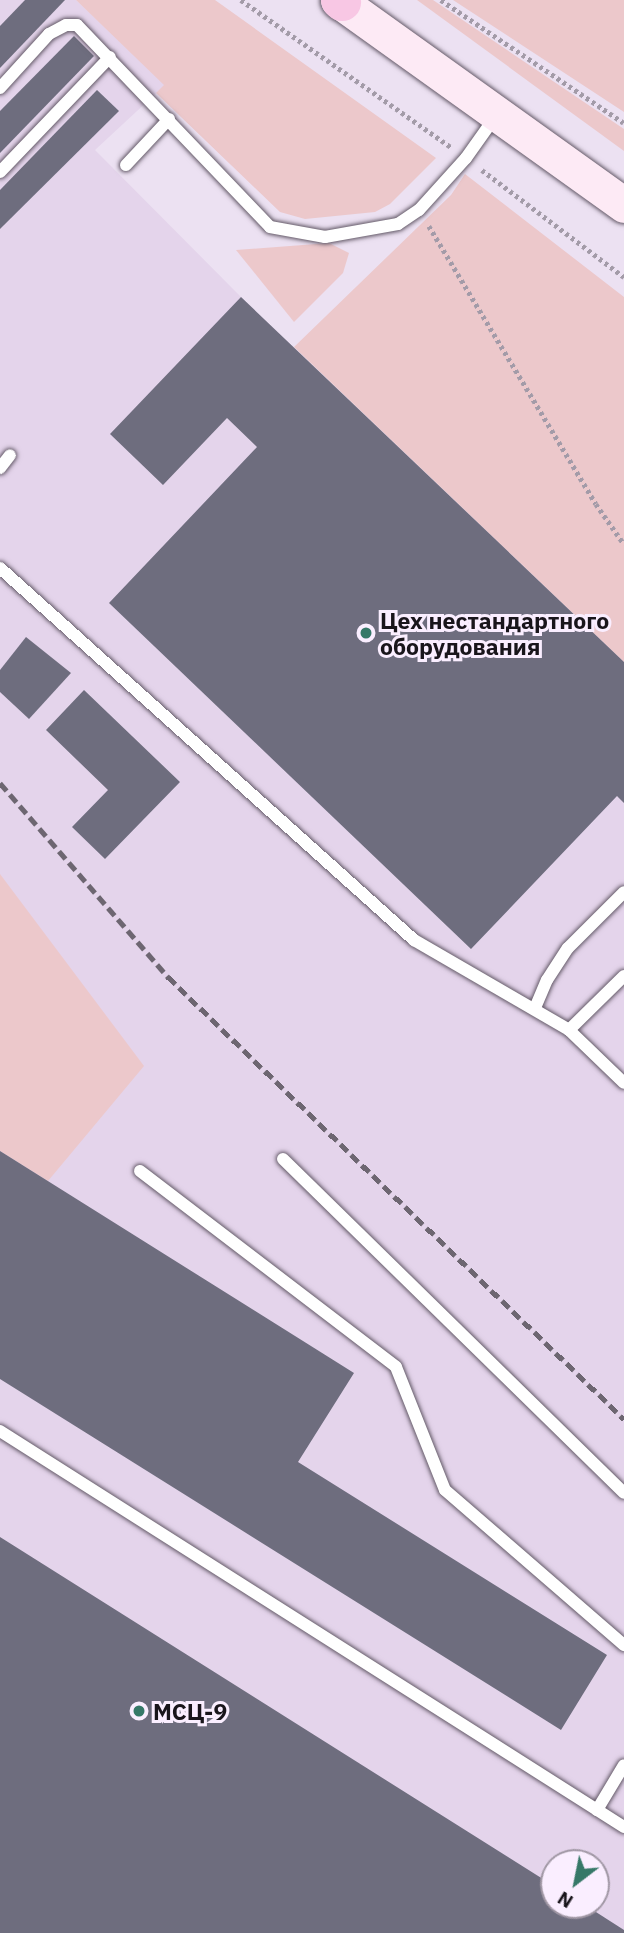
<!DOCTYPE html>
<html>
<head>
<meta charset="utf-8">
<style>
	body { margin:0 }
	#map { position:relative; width:624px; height:1933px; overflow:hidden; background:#ece1f2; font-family:"IBM Plex Sans",sans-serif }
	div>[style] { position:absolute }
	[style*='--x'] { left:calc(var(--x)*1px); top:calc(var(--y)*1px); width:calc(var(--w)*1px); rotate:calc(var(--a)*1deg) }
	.built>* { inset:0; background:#e4d4eb }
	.green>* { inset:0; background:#ecc8cb }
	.building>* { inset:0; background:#6e6d7e }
	.path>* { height:4.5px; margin-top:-2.25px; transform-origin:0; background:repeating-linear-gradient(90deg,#a39ba8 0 3.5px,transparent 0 7px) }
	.roads { filter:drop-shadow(0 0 2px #645a68) drop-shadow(0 0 2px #645a68) }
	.service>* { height:12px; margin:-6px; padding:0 6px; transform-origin:6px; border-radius:6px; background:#fff }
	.secondary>* { height:35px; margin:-17.5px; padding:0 17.5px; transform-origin:17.5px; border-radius:17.5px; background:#fdeaf5 }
	.trunk>* { height:38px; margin:-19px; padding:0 19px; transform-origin:19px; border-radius:19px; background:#f8c7e4 }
	.rail>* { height:5px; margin-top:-2.5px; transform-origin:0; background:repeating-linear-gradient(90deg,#6d6671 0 10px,transparent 0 15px) }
	.dots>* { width:19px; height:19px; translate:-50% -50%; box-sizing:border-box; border:4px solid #faeeff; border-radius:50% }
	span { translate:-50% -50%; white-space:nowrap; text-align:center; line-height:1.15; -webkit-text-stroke:6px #faeeff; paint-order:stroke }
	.poi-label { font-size:23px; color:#19151b; font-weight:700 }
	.left { translate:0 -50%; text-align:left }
	.north { position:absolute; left:540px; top:1849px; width:70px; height:70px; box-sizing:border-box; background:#faeeff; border:2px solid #a097a4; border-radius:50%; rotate:212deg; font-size:19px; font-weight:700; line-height:28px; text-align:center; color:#19151b }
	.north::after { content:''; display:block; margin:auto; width:24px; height:32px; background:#367868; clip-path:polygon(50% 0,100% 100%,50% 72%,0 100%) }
</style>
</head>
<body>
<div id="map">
	<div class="built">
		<i style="clip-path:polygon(evenodd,0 0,76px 0,165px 85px,95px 150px,241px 297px,624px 662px,624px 1933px,0 1933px,0 0,554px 1863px,596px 1863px,596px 1905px,554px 1905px,554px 1863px)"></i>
	</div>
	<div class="green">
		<i style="clip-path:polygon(76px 0,215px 0,436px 158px,390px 204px,375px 212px,305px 219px,280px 212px,156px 93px,164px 85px)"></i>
		<i style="clip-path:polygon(417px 0,433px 0,624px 129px,624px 151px)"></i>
		<i style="clip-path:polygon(453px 0,624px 0,624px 112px)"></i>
		<i style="clip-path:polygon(465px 174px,624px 297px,624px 662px,294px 347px,451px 195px)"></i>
		<i style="clip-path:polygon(329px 243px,349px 253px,343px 273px,294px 322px,236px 250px)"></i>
		<i style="clip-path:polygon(0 874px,144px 1066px,48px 1181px,0 1151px)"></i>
	</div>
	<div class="building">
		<i style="clip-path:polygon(25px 0,65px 0,0 68px,0 26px)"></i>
		<i style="clip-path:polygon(74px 36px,94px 56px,0 153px,0 111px)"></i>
		<i style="clip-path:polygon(97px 90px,119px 111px,0 229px,0 190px)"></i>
		<i style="clip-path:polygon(241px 297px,624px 662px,624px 803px,617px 796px,471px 949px,109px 603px,257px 447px,227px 418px,163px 485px,110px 434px)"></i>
		<i style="clip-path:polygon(26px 637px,71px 673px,29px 719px,0 692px,0 670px)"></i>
		<i style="clip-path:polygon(84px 690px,180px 782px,105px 859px,72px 827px,108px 790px,46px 730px)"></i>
		<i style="clip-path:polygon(0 1151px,354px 1373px,298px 1462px,607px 1655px,561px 1730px,0 1379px)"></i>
		<i style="clip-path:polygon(0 1537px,554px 1886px,554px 1905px,585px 1905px,624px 1930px,624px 1933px,0 1933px)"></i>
	</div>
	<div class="path">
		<i style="--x:241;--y:0;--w:258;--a:35"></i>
		<i style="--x:441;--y:0;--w:220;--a:33.9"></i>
		<i style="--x:482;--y:170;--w:178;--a:37"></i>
		<i style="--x:429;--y:226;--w:324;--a:59"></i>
		<i style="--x:596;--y:504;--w:49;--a:55"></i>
	</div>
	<div class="roads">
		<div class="service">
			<i style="--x:0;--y:88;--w:73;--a:-47.8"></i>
			<i style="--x:49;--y:34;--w:19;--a:-28"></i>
			<i style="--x:66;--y:25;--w:11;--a:0"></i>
			<i style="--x:77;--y:25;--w:279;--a:46.3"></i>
			<i style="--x:270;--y:227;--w:56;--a:10.3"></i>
			<i style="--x:325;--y:237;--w:74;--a:-10.1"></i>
			<i style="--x:398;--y:224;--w:25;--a:-34"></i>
			<i style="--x:419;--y:210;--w:70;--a:-47.9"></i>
			<i style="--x:466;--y:158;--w:50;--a:-54.7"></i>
			<i style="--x:126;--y:165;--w:63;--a:-46.9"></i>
			<i style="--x:0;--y:172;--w:159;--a:-46.3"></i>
			<i style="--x:0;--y:468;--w:16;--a:-52"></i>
			<i style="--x:0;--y:568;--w:557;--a:41.94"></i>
			<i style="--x:414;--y:940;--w:179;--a:30.1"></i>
			<i style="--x:569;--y:1030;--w:76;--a:43.9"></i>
			<i style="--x:535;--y:1008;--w:30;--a:-67"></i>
			<i style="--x:547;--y:980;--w:38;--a:-57"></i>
			<i style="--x:568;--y:948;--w:79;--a:-45"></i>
			<i style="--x:569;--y:1030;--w:77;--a:-44.5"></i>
			<i style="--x:283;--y:1159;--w:477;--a:44.4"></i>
			<i style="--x:140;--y:1171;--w:322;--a:37.4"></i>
			<i style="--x:396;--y:1367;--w:132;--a:68.3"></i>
			<i style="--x:445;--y:1490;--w:237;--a:40.9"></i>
			<i style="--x:0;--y:1431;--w:739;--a:32.4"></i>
			<i style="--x:597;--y:1810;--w:52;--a:-59"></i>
		</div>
		<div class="secondary">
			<i style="--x:338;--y:0;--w:352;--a:35.6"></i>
		</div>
		<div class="trunk">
			<i style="--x:340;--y:0;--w:3;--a:45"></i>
		</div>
	</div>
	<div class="rail">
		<i style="--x:0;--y:783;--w:257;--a:49.1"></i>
		<i style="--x:168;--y:977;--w:635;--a:44.11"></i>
	</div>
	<div class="dots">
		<i style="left:366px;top:633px;background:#367868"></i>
		<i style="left:139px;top:1711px;background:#367868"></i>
	</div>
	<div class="poi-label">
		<span class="left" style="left:380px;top:633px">Цех нестандартного<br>оборудования</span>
		<span class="left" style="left:153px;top:1711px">МСЦ-9</span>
	</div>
	<div class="north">N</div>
</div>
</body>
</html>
